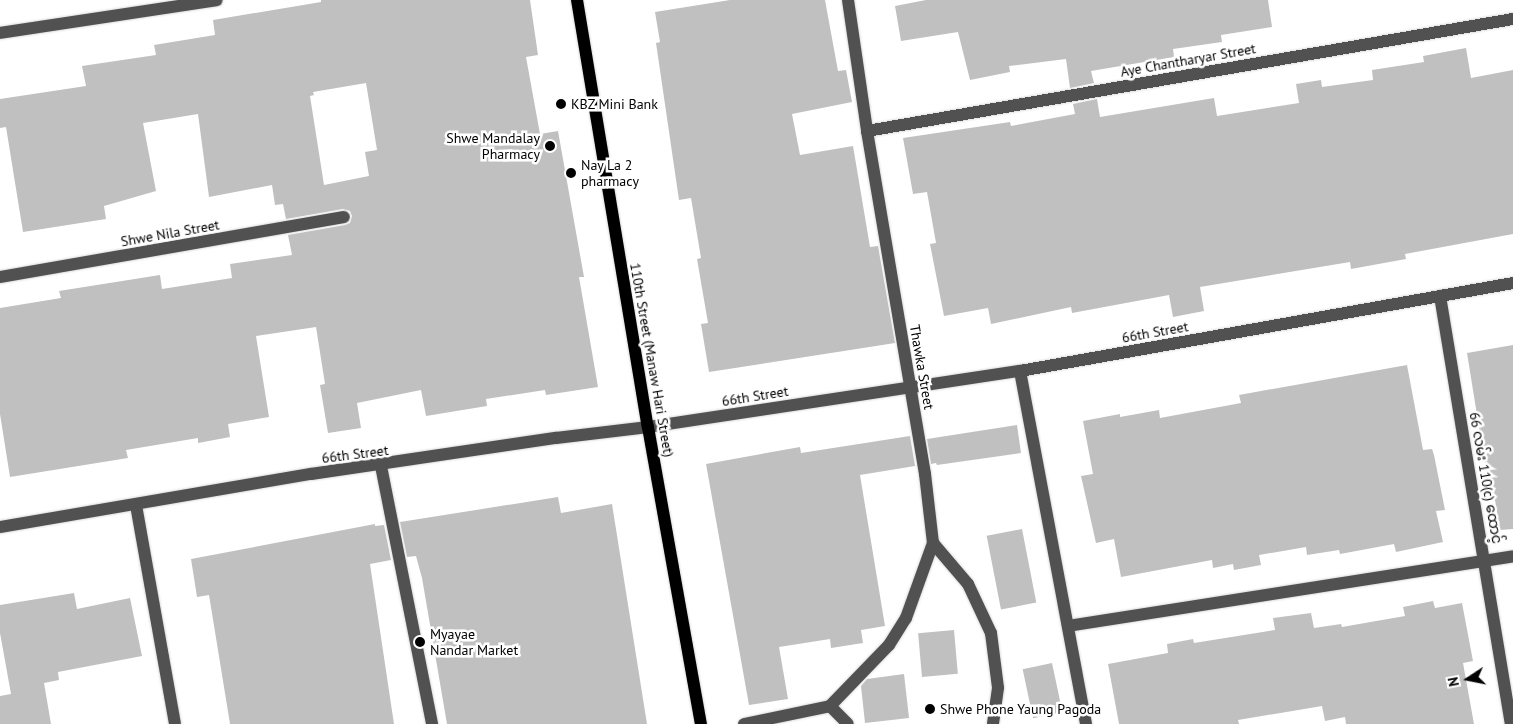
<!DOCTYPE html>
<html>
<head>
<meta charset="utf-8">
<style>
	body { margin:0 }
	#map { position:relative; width:1513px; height:724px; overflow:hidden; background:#fff; font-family:"PT Sans","Noto Sans Myanmar",sans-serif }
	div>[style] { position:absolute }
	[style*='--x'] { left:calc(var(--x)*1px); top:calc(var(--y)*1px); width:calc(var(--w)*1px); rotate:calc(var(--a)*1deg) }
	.building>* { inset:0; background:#c0c0c0; transform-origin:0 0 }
	.roads { filter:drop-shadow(0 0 1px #dbdbdb) drop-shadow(0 0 1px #dbdbdb) }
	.minor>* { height:12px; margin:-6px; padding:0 6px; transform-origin:6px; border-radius:6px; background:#515151 }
	.major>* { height:12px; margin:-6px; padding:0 6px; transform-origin:6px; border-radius:6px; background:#000 }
	.dots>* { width:14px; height:14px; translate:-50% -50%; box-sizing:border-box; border:2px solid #fff; border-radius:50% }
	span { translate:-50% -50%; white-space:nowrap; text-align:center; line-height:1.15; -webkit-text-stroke:5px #fff; paint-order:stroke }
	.street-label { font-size:14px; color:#000 }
	.poi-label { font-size:14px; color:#000 }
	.left { translate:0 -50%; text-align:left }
	.right { translate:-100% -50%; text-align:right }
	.north { position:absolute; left:1443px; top:654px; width:50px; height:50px; -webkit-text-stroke:4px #fff; paint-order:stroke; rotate:259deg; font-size:14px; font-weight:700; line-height:20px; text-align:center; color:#000 }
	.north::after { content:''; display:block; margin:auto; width:18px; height:22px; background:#000; clip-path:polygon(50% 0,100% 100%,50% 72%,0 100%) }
</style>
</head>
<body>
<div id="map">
	<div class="building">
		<i style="clip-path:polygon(evenodd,321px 0,530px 0,538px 55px,526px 57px,540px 134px,558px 131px,584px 277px,579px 277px,598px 387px,546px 395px,545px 390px,486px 399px,487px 406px,426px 416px,421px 390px,357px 403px,361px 428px,328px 433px,320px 385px,325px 384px,316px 327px,256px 336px,269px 417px,228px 424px,230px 437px,198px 443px,198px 438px,126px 450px,128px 458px,10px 477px,0 414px,0 308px,61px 298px,59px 291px,160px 275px,162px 289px,232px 278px,230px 264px,292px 255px,288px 235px,345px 225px,350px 223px,352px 216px,350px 211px,343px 209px,286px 219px,283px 204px,275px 205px,272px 185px,209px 197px,198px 114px,143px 123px,156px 191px,104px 206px,106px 219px,23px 232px,6px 127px,0 128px,0 99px,86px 86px,82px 66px,156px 55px,154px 45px,215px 35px,213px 20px,321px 2px,321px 0,366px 83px,377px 150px,365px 152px,369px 176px,324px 185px,310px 96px,314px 95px,313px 92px,366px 83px)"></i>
		<i style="clip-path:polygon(730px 0,825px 0,838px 71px,846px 70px,852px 102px,792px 114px,800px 155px,853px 146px,870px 247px,878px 246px,895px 343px,709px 372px,701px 324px,708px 323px,697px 259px,701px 258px,691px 198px,679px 200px,656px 43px,660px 42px,655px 12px)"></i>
		<i style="clip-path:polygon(926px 0,1268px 0,1272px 27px,1221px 35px,1222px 42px,1173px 49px,1174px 57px,1091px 71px,1094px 83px,1070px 88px,1066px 59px,1009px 66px,1010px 72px,970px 80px,958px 32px,901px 41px,895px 6px)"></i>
		<i style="clip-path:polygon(1466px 48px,1471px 78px,1513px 70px,1513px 234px,1405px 254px,1406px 259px,1351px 269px,1350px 262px,1200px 287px,1204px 311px,1173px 317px,1169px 295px,1072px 313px,1071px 307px,991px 324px,988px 308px,944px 316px,930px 244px,936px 243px,927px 192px,913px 194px,903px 138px,1010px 122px,1011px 126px,1075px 114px,1073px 104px,1097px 99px,1100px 117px,1214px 98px,1217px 116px,1299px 103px,1296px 84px,1321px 80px,1322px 87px,1373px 80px,1372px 70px,1424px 62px,1423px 56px)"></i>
		<i style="clip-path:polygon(1513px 345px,1513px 529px,1500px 530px,1492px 482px,1488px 483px,1467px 353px)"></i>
		<i style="clip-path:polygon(1407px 365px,1423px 450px,1432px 449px,1434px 455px,1445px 510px,1436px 511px,1443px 542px,1396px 552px,1394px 544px,1340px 554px,1339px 550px,1307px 555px,1306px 547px,1259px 555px,1261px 565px,1234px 570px,1233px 564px,1213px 568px,1212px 560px,1121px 577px,1114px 539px,1096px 543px,1081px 476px,1093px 474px,1083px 421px,1120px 414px,1120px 417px,1159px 410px,1160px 418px,1241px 403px,1239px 395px)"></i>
		<i style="clip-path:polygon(1017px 425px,1021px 453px,937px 465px,936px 463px,931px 464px,927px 439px)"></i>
		<i style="clip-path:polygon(910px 436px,915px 466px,860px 475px,885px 626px,861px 630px,863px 643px,831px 648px,830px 639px,779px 647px,788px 699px,749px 705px,706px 464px,800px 447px,801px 453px)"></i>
		<i style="clip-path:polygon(558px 497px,561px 513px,612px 504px,647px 724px,447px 724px,422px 578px,416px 556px,407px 557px,400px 522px)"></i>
		<i style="clip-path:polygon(375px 524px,375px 526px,384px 525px,391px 560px,370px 564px,394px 724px,230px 724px,209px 595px,197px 597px,191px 559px)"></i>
		<i style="left:1022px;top:529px;width:75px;height:36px;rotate:79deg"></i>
		<i style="clip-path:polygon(74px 593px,77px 609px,130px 598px,142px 656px,58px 672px,59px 680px,44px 683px,51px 724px,0 724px,0 696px,11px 694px,0 633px,0 605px)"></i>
		<i style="clip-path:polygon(1433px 601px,1435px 608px,1462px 603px,1473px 661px,1463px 663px,1474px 724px,1346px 724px,1345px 717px,1325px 721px,1322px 706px,1238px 720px,1239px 724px,1119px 724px,1108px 664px,1168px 653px,1167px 644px,1193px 639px,1194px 643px,1275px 630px,1273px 618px,1311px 613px,1314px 628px,1341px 624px,1342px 627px,1405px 616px,1403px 607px)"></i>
		<i style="left:954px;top:630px;width:44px;height:36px;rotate:85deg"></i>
		<i style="left:1052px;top:663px;width:50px;height:30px;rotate:78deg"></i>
		<i style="clip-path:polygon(904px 674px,909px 718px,865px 723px,861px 686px,867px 679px)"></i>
	</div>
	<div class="roads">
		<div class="minor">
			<i style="--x:848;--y:0;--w:132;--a:81.7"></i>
			<i style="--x:867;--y:131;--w:348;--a:80.4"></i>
			<i style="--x:925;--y:474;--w:69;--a:83.4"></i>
			<i style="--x:933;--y:543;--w:54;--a:49.5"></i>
			<i style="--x:968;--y:584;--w:54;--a:64.9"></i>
			<i style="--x:991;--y:633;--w:55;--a:82.7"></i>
			<i style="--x:998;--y:688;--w:36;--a:98"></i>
			<i style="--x:0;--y:33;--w:219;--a:-8.6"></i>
			<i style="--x:867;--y:131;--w:656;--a:-9.84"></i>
			<i style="--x:0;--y:277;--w:349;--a:-9.9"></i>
			<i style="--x:1440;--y:296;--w:434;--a:80.6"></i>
			<i style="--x:1020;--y:371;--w:359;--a:79.4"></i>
			<i style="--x:381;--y:466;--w:263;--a:78.8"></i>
			<i style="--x:136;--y:505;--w:222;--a:79.9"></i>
			<i style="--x:0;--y:527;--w:315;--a:-9.7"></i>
			<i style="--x:311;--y:474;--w:248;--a:-8.4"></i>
			<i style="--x:556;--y:438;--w:93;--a:-6.8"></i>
			<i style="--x:648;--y:427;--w:376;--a:-8.6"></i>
			<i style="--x:1020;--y:371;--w:501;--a:-10.12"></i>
			<i style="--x:1068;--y:626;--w:450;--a:-8.9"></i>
			<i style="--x:830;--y:706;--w:25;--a:45"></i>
			<i style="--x:744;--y:724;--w:88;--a:-11.8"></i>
			<i style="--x:830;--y:706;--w:85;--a:-46"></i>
			<i style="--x:889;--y:645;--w:32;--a:-58"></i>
			<i style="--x:906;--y:618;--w:80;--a:-70.2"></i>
		</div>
		<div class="major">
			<i style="--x:577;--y:0;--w:433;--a:80.6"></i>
			<i style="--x:648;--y:427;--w:302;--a:79.9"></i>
		</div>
	</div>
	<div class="dots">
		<i style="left:561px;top:104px;background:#000"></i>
		<i style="left:550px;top:146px;background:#000"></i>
		<i style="left:571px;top:173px;background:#000"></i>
		<i style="left:420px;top:642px;background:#000"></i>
		<i style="left:930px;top:709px;background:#000"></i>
	</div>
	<div class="street-label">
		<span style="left:1188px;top:60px;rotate:-10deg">Aye Chantharyar Street</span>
		<span style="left:170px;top:233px;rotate:-10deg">Shwe Nila Street</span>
		<span style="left:1155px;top:332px;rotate:-10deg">66th Street</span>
		<span style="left:652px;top:360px;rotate:80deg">110th Street (Manaw Hari Street)</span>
		<span style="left:922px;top:367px;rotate:80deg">Thawka Street</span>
		<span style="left:755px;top:396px;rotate:-9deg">66th Street</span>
		<span style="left:355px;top:454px;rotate:-7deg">66th Street</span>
		<span style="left:1486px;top:478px;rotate:80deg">66 လမ်း 110(c) ထောင့်</span>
	</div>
	<div class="poi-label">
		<span class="left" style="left:571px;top:104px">KBZ Mini Bank</span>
		<span class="right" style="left:540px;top:146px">Shwe Mandalay<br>Pharmacy</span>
		<span class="left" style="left:581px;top:173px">Nay La 2<br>pharmacy</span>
		<span class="left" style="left:430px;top:642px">Myayae<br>Nandar Market</span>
		<span class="left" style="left:940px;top:709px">Shwe Phone Yaung Pagoda</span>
	</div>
	<div class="north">N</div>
</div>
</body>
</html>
